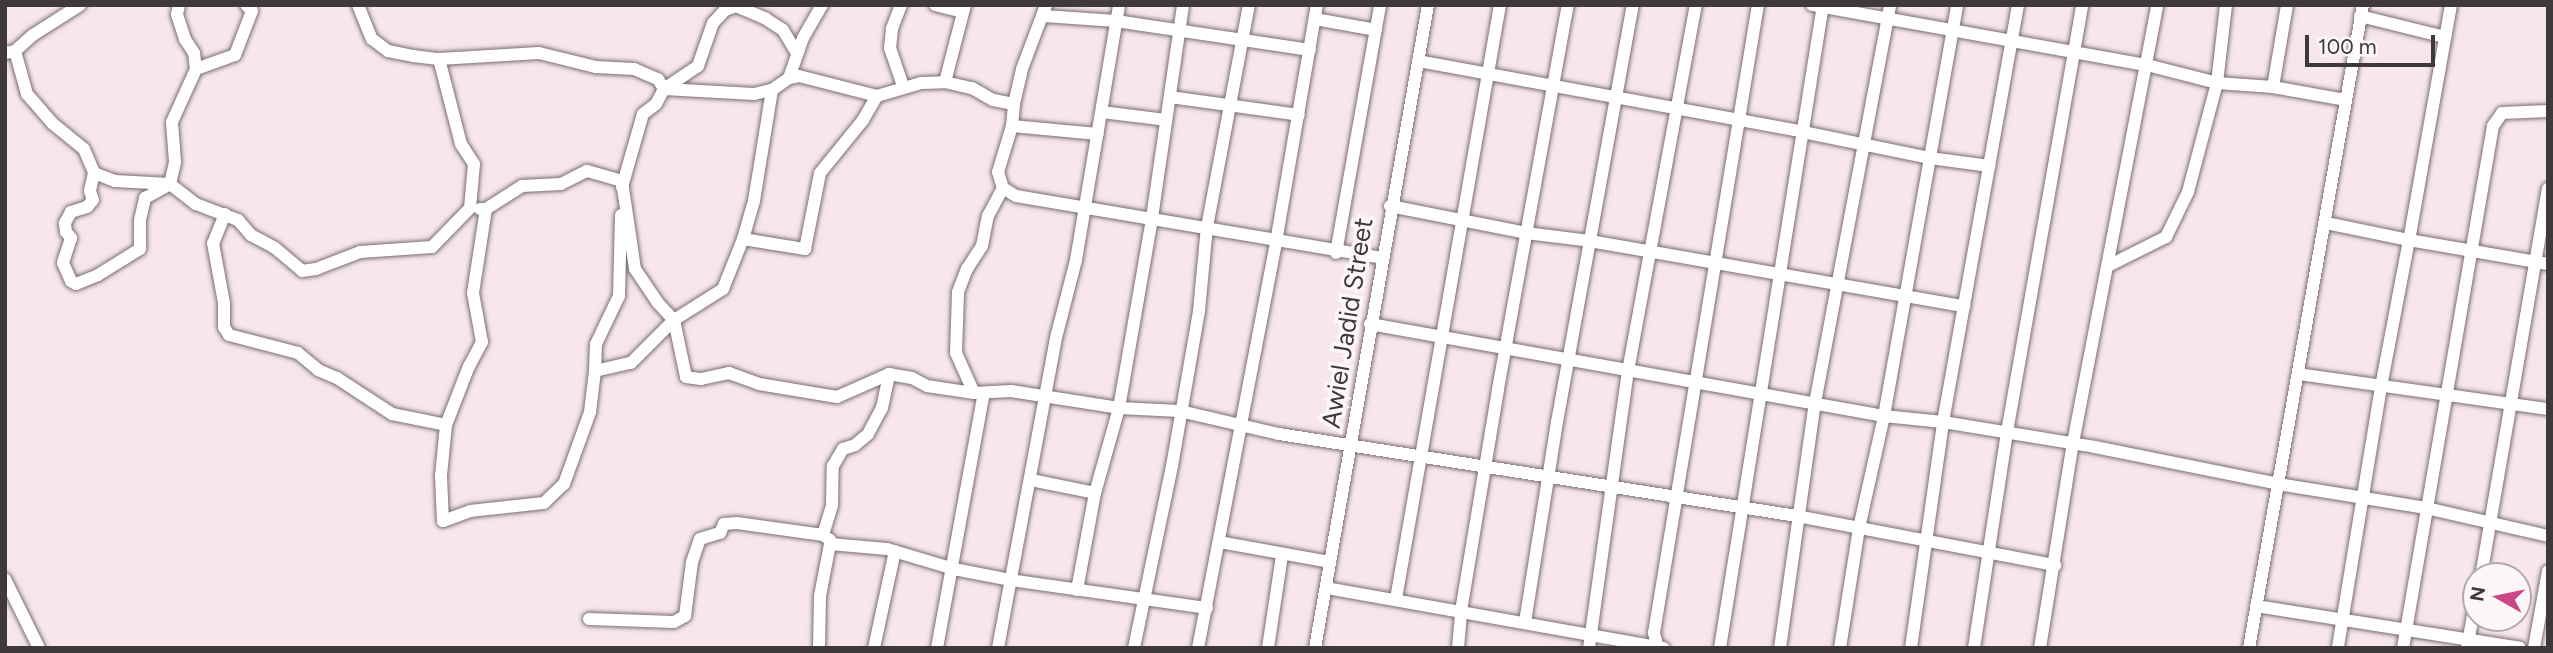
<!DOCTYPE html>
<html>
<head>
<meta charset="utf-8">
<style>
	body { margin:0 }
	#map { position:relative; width:2553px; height:653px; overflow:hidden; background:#f7e7ec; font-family:Figtree,sans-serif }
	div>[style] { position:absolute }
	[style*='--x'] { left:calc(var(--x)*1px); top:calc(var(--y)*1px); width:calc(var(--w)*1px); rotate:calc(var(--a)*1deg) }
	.roads { filter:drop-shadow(0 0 2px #7b6d72) drop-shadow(0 0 2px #7b6d72) }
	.minor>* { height:12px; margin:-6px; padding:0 6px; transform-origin:6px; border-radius:6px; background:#fff }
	span { translate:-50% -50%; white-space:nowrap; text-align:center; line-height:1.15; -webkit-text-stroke:7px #fdf7f9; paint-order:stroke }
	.street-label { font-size:26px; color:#3f393b }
	.frame { position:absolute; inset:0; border:7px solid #3f393b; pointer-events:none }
	.north { position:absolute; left:2462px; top:562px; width:70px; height:70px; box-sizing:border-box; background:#fdf7f9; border:2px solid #b1abad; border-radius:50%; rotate:279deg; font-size:19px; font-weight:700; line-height:28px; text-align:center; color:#3f393b }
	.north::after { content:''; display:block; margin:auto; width:24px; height:32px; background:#cc4687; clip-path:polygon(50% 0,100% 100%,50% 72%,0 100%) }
	.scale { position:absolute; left:2305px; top:35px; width:130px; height:32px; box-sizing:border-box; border:4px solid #3f393b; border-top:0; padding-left:9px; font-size:21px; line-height:24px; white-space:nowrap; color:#3f393b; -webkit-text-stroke:5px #fdf7f9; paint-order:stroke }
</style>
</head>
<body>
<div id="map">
	<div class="roads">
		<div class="minor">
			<i style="--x:358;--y:5;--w:37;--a:68"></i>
			<i style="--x:372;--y:39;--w:20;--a:37"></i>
			<i style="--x:388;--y:51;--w:25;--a:11"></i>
			<i style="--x:413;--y:56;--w:26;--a:7"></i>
			<i style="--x:439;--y:59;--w:100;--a:-3.4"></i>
			<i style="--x:539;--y:53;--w:59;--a:13.8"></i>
			<i style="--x:596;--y:67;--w:38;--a:3"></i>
			<i style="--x:634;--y:69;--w:26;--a:23"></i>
			<i style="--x:658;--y:79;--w:12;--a:59"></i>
			<i style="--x:664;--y:89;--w:90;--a:3.2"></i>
			<i style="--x:754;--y:94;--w:18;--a:-13"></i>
			<i style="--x:772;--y:90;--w:21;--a:-35"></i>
			<i style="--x:789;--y:78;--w:10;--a:-11"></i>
			<i style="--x:799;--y:76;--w:81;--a:14.4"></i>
			<i style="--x:877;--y:96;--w:46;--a:-16.5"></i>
			<i style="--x:921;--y:83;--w:24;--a:-2"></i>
			<i style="--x:945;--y:82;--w:28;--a:13"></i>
			<i style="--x:972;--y:88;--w:24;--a:30"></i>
			<i style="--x:993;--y:100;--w:21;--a:11"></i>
			<i style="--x:1014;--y:104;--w:22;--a:95"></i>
			<i style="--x:1012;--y:126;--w:48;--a:106.9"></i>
			<i style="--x:998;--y:172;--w:17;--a:73"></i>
			<i style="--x:1003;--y:188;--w:15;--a:32"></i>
			<i style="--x:1016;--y:196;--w:370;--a:9.6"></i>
			<i style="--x:901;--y:5;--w:26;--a:111"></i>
			<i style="--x:892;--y:29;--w:19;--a:96"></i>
			<i style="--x:890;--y:48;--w:40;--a:71.1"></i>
			<i style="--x:935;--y:5;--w:29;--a:14"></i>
			<i style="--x:1812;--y:5;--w:340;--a:10.2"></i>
			<i style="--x:2147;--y:65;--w:72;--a:14.4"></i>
			<i style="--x:2217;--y:83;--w:56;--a:4.1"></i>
			<i style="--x:2273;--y:87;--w:73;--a:10.2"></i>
			<i style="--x:2451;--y:5;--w:239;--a:100.1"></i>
			<i style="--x:2409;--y:240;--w:141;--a:9.8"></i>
			<i style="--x:1044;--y:16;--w:72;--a:4"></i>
			<i style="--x:1116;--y:21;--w:196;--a:8.5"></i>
			<i style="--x:2360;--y:16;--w:88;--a:13.9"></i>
			<i style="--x:1315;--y:19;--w:62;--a:10.2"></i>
			<i style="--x:15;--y:51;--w:45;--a:74.4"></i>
			<i style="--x:27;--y:94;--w:38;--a:49"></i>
			<i style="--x:52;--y:123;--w:41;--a:39.1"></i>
			<i style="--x:84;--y:149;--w:26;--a:67"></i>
			<i style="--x:94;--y:173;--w:18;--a:103"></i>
			<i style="--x:90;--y:191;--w:9;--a:72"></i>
			<i style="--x:93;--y:200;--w:9;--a:131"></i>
			<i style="--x:87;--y:207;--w:17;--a:163"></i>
			<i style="--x:71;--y:212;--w:13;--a:119"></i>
			<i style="--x:65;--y:223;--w:9;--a:84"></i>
			<i style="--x:66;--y:232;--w:8;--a:50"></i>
			<i style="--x:71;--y:238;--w:26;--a:108"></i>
			<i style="--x:63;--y:263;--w:20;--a:66"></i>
			<i style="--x:71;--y:281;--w:6;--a:31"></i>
			<i style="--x:76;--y:284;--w:24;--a:-22"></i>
			<i style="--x:98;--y:275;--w:49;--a:-31.8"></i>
			<i style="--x:140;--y:249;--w:29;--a:-90"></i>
			<i style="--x:140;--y:220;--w:23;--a:-77"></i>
			<i style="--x:145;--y:198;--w:29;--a:-29"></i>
			<i style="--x:170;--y:184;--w:23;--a:-77"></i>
			<i style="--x:175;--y:162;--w:40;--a:-94.3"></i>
			<i style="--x:172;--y:122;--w:58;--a:-65.6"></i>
			<i style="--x:196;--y:69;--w:16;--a:-97"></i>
			<i style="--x:194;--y:53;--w:17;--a:-123"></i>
			<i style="--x:185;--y:39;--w:26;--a:-108"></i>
			<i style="--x:177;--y:14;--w:9;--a:-77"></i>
			<i style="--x:5;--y:53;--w:10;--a:-11"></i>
			<i style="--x:15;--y:51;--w:24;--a:-42"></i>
			<i style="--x:33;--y:35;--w:56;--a:-32.6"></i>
			<i style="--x:1418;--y:61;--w:391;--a:10.4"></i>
			<i style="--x:1803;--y:132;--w:130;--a:11.6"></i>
			<i style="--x:1930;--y:158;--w:60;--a:7.7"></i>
			<i style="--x:196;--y:69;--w:41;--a:-19.7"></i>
			<i style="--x:235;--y:55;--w:47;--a:-68.9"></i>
			<i style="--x:252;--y:11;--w:8;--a:-135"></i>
			<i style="--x:789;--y:78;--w:42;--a:-70.7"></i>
			<i style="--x:803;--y:38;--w:38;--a:-60"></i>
			<i style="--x:945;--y:82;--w:80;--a:-75.4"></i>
			<i style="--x:2273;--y:87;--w:83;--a:-80.3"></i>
			<i style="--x:1170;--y:97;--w:130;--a:7.9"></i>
			<i style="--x:1014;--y:104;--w:36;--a:-77"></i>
			<i style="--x:1022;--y:69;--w:68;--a:-69.4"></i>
			<i style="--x:1102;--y:112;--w:64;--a:7.1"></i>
			<i style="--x:1012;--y:126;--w:86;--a:5.3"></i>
			<i style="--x:94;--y:173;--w:22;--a:21"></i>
			<i style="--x:115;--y:181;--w:55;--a:3.1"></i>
			<i style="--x:170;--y:184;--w:33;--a:38"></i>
			<i style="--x:196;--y:204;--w:45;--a:20.9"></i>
			<i style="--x:238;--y:220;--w:20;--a:49"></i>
			<i style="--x:251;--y:235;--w:27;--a:28"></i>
			<i style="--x:275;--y:248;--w:35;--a:40"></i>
			<i style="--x:302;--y:271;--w:14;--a:-8"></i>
			<i style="--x:316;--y:269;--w:47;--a:-21.1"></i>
			<i style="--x:360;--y:252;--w:72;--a:-4"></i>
			<i style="--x:432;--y:247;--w:54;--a:-45.7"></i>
			<i style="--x:470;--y:208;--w:44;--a:-84.8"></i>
			<i style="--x:474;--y:164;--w:24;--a:-123"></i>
			<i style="--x:461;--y:144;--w:88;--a:-104.5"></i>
			<i style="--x:622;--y:181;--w:89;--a:81.6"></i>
			<i style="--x:635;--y:269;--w:41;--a:55.9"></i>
			<i style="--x:658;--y:303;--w:23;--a:47"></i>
			<i style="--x:674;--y:320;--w:58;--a:78.1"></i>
			<i style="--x:686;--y:377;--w:15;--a:8"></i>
			<i style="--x:701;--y:379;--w:29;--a:-12"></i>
			<i style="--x:729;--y:373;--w:32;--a:20"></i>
			<i style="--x:759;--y:384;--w:79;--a:9.5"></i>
			<i style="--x:837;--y:397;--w:57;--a:-23.9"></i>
			<i style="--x:889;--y:374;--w:23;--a:10"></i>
			<i style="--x:912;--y:378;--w:17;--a:28"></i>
			<i style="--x:927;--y:386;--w:48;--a:8.5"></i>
			<i style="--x:974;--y:393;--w:37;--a:-3"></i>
			<i style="--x:1011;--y:391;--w:109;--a:8.9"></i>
			<i style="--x:1119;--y:408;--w:61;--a:2.8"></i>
			<i style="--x:1180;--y:411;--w:102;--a:13.1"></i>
			<i style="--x:1279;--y:434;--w:524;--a:9"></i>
			<i style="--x:1797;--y:516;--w:263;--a:10.8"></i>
			<i style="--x:622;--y:187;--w:76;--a:-74"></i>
			<i style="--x:643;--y:114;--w:16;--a:-38"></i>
			<i style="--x:656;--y:104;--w:17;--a:-62"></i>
			<i style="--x:664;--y:89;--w:41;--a:-34.1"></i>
			<i style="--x:698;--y:66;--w:46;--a:-70.8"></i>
			<i style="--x:713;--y:23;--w:18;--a:-47"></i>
			<i style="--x:725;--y:10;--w:12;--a:-20"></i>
			<i style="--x:736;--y:6;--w:33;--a:23"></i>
			<i style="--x:766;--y:19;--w:20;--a:33"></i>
			<i style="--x:783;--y:30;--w:27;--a:59"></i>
			<i style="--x:1390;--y:206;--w:139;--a:11.2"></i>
			<i style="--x:1526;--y:233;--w:64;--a:7.1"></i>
			<i style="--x:1590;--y:241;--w:380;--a:9.9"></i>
			<i style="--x:480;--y:209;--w:6;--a:0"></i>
			<i style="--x:486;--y:209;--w:43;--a:-32.6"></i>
			<i style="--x:522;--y:186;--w:39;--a:-3"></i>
			<i style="--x:561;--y:184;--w:29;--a:-27"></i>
			<i style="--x:587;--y:171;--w:36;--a:16"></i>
			<i style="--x:486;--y:209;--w:85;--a:98.8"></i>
			<i style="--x:473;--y:293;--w:50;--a:79.6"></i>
			<i style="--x:482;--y:342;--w:27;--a:118"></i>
			<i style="--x:469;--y:366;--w:63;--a:111.3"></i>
			<i style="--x:446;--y:425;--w:51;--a:95.6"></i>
			<i style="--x:441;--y:476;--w:45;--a:87.5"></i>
			<i style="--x:443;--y:521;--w:29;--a:-20"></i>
			<i style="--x:470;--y:511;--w:74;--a:-6.2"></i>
			<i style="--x:544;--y:503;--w:28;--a:-44"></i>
			<i style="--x:564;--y:484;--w:77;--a:-70.1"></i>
			<i style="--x:590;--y:412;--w:41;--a:-83"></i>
			<i style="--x:595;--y:371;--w:37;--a:-13"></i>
			<i style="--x:631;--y:363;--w:61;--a:-45"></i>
			<i style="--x:674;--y:320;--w:58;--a:-32.3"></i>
			<i style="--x:723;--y:289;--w:54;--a:-68.2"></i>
			<i style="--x:743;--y:239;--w:63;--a:9.2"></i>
			<i style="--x:805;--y:249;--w:77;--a:-78.8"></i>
			<i style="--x:820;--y:173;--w:68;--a:-50.9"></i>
			<i style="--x:863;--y:120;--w:28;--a:-60"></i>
			<i style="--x:225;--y:214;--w:31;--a:112"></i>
			<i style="--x:213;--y:243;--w:61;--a:79.6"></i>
			<i style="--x:224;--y:303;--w:24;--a:90"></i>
			<i style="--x:224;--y:327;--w:9;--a:58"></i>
			<i style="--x:229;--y:335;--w:71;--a:14.6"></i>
			<i style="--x:298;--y:353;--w:26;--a:40"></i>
			<i style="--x:318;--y:370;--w:21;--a:23"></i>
			<i style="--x:337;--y:378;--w:66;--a:33.2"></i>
			<i style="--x:392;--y:414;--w:55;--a:11.5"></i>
			<i style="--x:2326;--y:223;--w:85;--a:11.6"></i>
			<i style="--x:2409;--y:240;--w:150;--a:100.8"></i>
			<i style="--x:2381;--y:387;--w:265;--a:99.4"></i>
			<i style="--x:743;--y:239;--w:40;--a:-74"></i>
			<i style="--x:754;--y:201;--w:112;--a:-80.8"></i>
			<i style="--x:1336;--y:253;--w:252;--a:-79.9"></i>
			<i style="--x:2108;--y:266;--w:65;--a:-26.6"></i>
			<i style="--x:2166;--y:237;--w:50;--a:-63.9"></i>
			<i style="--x:2188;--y:192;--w:113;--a:-75.1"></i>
			<i style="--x:2217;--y:83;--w:79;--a:-83.4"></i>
			<i style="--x:1370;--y:324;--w:522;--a:10.15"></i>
			<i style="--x:1884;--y:416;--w:59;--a:5.8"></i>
			<i style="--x:1943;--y:422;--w:154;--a:9.3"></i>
			<i style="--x:2095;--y:447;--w:187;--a:11.4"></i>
			<i style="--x:2278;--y:484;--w:150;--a:9.2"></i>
			<i style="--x:2426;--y:508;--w:125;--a:12.9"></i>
			<i style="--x:595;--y:371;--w:27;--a:-88"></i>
			<i style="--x:596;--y:344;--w:53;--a:-64.4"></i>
			<i style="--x:619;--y:296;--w:81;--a:-88.6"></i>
			<i style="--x:2298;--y:374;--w:252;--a:8"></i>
			<i style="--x:974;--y:393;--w:44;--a:-114.2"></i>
			<i style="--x:956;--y:353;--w:61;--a:-88.1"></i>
			<i style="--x:958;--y:292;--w:25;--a:-69"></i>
			<i style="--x:967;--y:269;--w:27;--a:-57"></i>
			<i style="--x:982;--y:246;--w:31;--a:-79"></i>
			<i style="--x:988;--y:216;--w:32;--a:-62"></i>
			<i style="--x:1031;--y:480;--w:65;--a:11.5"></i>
			<i style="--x:823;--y:535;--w:31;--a:-73"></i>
			<i style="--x:832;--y:505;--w:39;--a:-89"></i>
			<i style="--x:833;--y:466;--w:20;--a:-60"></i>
			<i style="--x:843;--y:449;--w:13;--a:-18"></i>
			<i style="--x:855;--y:445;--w:17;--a:-40"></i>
			<i style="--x:868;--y:434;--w:30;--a:-62"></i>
			<i style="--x:882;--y:408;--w:35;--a:-78"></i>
			<i style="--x:1219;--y:542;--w:113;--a:10.2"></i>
			<i style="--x:2481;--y:576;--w:393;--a:-80.2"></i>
			<i style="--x:5;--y:579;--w:77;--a:63.8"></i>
			<i style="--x:1326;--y:588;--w:343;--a:10.1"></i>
			<i style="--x:1077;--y:590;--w:99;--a:-79.5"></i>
			<i style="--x:1095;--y:493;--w:88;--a:-74.2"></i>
			<i style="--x:1119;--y:408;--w:193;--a:-80.1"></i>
			<i style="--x:1152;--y:218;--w:215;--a:-81.7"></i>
			<i style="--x:1396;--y:599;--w:603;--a:-80.07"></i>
			<i style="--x:2256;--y:606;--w:267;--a:9"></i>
			<i style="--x:589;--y:619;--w:85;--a:2"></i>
			<i style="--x:674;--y:622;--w:13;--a:-29"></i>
			<i style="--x:685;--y:616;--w:54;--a:-82.6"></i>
			<i style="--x:692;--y:562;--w:24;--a:-71"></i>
			<i style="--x:700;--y:539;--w:21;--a:-17"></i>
			<i style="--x:720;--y:533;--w:10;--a:-66"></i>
			<i style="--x:724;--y:524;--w:13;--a:-4"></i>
			<i style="--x:737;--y:523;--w:87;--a:7.9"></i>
			<i style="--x:823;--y:535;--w:9;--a:36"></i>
			<i style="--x:830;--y:540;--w:4;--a:90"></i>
			<i style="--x:830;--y:544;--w:57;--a:5"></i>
			<i style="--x:887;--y:549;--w:70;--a:16.6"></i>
			<i style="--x:954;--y:569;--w:57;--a:11.1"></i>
			<i style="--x:1010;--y:580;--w:199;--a:8.1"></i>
			<i style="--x:1525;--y:622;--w:203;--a:-80.9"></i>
			<i style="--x:1557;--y:422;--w:424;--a:-79.7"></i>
			<i style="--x:819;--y:648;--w:52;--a:-88.9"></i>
			<i style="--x:820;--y:596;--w:53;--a:-79.1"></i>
			<i style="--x:874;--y:648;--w:99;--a:-77.8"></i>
			<i style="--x:937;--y:648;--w:259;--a:-79.6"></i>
			<i style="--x:998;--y:648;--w:319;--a:-79.4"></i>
			<i style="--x:1057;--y:334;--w:76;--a:-75.6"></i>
			<i style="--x:1076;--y:260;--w:259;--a:-80.4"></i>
			<i style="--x:1134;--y:648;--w:186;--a:-78.2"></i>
			<i style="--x:1172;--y:466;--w:157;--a:-80.1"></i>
			<i style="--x:1199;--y:311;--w:84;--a:-84.6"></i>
			<i style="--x:1207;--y:227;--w:226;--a:-79.3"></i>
			<i style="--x:1198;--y:648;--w:413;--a:-79.1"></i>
			<i style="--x:1276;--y:242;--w:241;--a:-80.2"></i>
			<i style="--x:1268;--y:648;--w:94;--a:-81.4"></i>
			<i style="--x:1315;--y:648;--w:653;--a:-80.03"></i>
			<i style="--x:1458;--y:648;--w:37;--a:-85"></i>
			<i style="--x:1461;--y:611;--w:225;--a:-80.5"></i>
			<i style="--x:1498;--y:389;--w:390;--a:-79.7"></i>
			<i style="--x:1589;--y:648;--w:280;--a:-82"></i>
			<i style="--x:1628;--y:371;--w:372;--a:-79.5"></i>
			<i style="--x:1658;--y:648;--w:16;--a:-105"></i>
			<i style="--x:1654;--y:633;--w:637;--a:-80.6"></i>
			<i style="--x:1720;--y:648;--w:651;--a:-80.9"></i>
			<i style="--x:1780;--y:648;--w:247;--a:-81.9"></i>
			<i style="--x:1815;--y:403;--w:405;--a:-79.3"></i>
			<i style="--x:1840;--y:648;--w:121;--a:-81"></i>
			<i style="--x:1859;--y:528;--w:115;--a:-77.4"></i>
			<i style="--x:1884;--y:416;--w:417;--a:-79.9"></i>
			<i style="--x:1911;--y:648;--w:228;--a:-81.9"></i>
			<i style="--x:1943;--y:422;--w:424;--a:-79.8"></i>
			<i style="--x:1974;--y:648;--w:219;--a:-81.3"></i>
			<i style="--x:2007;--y:432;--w:434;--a:-80"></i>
			<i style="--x:2040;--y:648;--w:208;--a:-80.9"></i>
			<i style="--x:2073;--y:443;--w:446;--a:-79.1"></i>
			<i style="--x:2249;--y:648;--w:653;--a:-79.95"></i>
			<i style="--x:2403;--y:648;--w:530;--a:-80.22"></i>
			<i style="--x:2493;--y:126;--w:16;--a:-55"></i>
			<i style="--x:2502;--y:113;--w:46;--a:-2.5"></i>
			<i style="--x:2467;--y:648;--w:50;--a:-79.6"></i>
			<i style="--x:2534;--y:648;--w:78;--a:-79.7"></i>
		</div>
	</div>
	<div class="street-label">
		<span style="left:1348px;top:323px;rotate:-81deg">Awiel Jadid Street</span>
	</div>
	<div class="frame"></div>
	<div class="north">N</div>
	<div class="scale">100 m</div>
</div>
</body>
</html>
